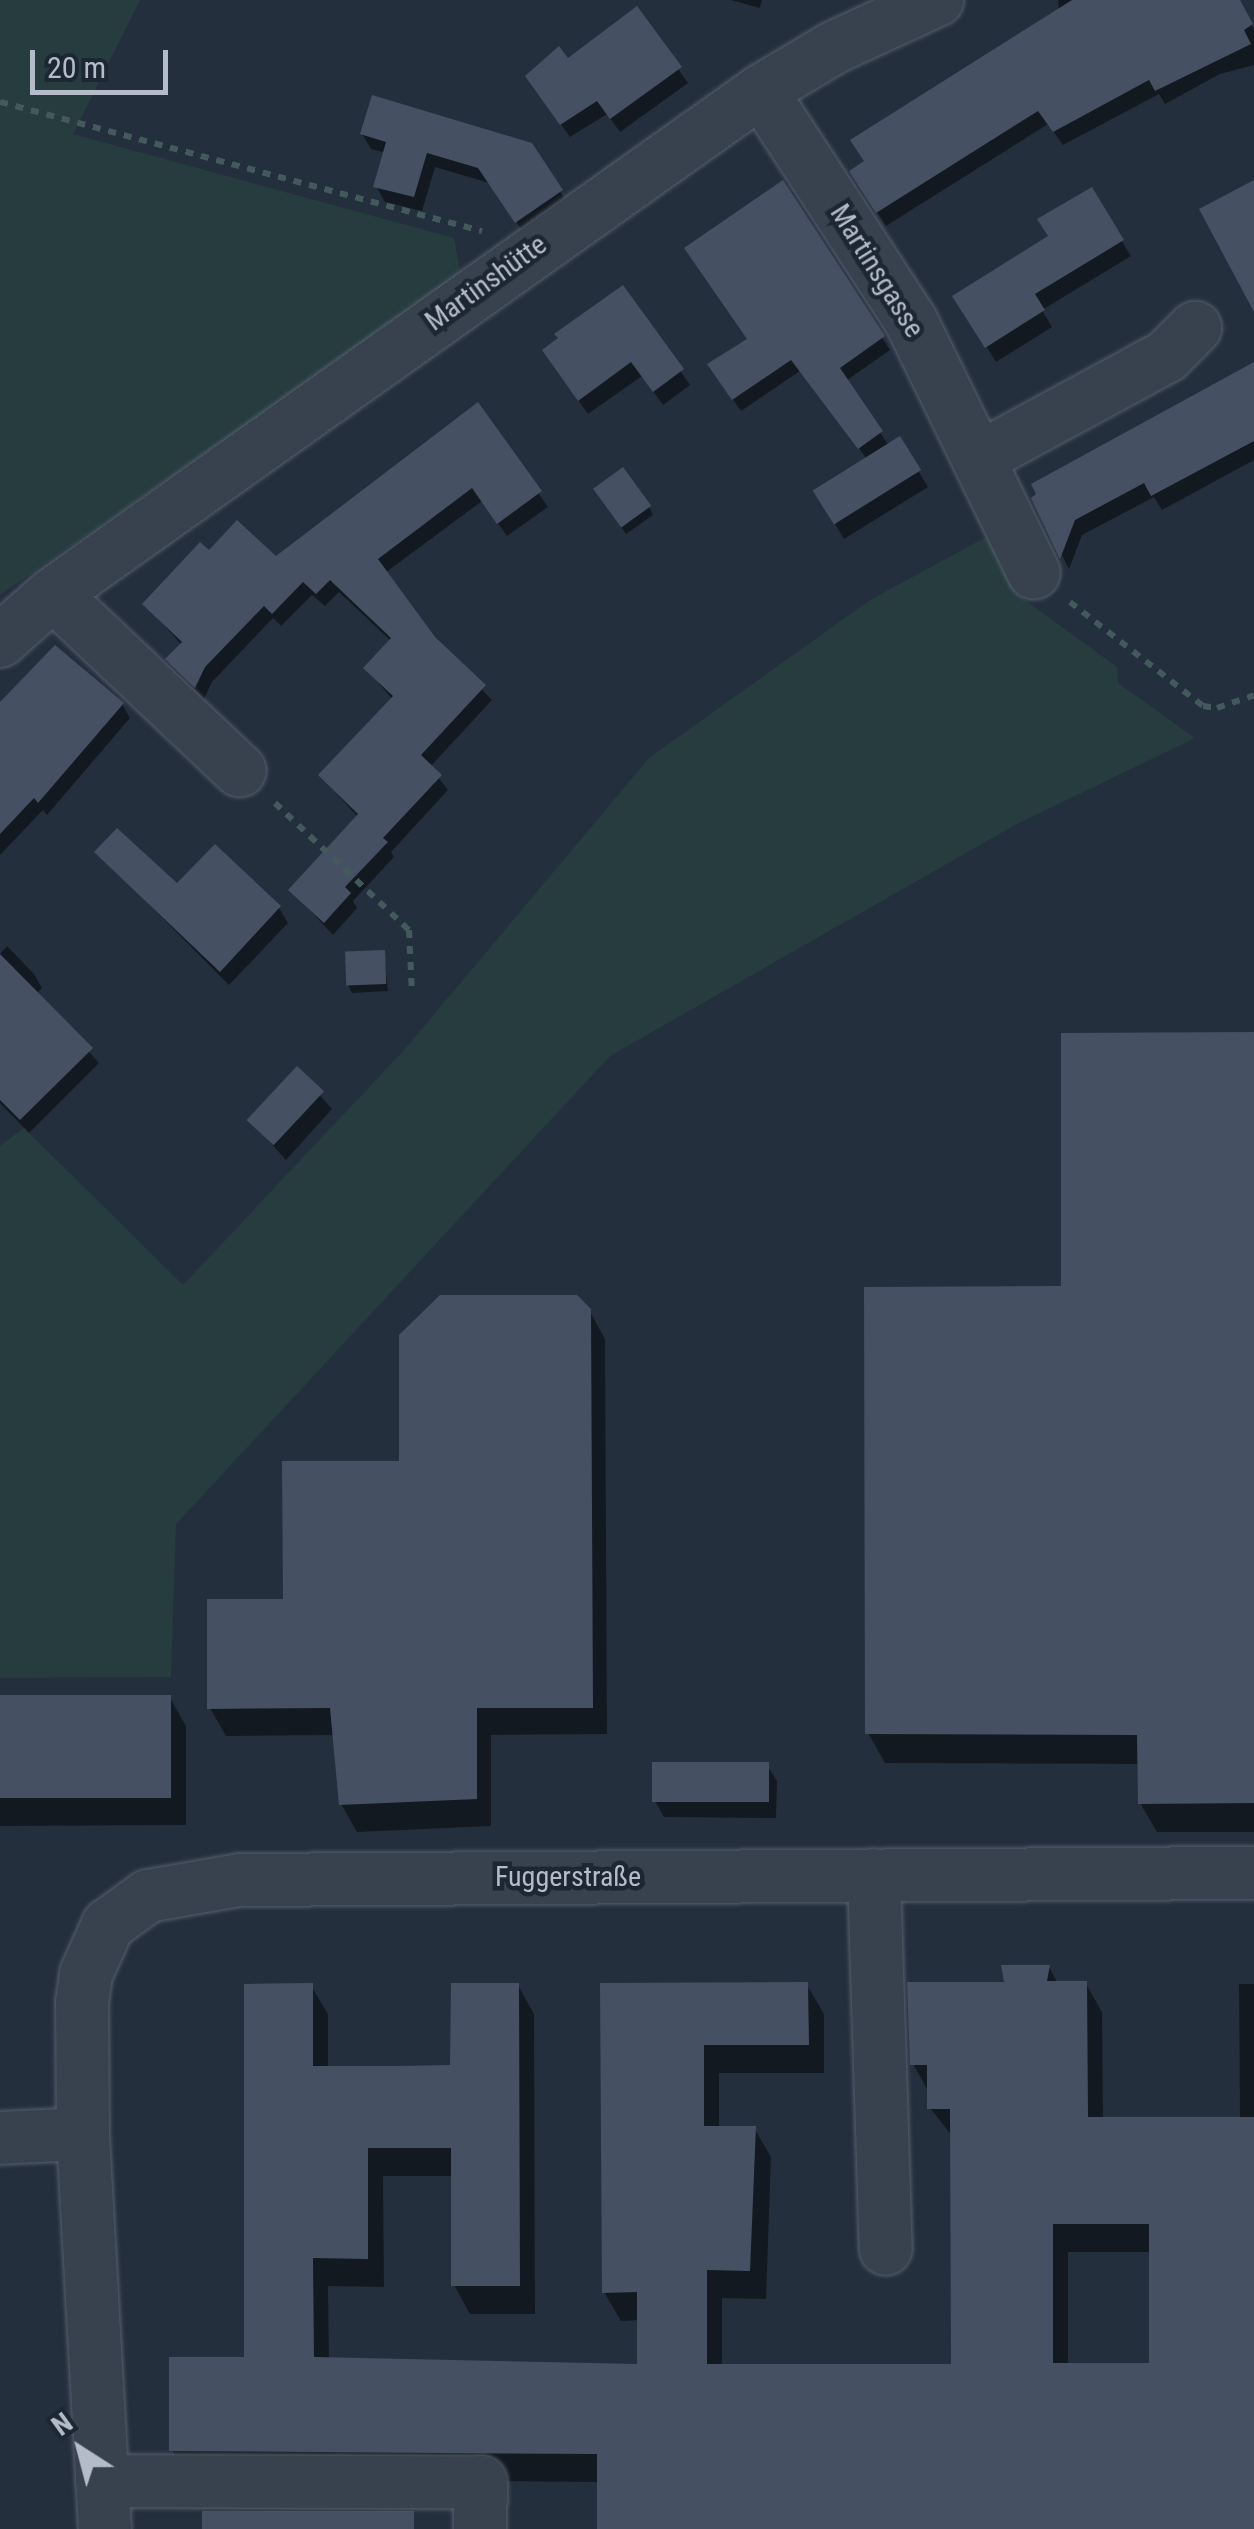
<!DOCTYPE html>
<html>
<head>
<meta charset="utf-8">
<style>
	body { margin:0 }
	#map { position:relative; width:1254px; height:2529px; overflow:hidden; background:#242f3e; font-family:"Roboto Condensed",sans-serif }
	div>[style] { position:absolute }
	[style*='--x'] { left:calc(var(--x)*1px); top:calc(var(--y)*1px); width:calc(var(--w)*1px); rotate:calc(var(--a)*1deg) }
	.green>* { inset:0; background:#263c3f }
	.shadow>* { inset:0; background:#0007 }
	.building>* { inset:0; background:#455162; transform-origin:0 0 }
	.path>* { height:6px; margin-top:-3px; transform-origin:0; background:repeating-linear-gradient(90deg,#44595c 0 8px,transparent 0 16px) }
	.roads { filter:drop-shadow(0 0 2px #565f6c) drop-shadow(0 0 2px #565f6c) }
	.minor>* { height:52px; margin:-26px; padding:0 26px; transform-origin:26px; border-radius:26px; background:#38414e }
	span { translate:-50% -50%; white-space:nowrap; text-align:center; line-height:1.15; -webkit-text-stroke:9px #1d2633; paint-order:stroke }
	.street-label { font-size:28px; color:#b4bcc9 }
	.north { position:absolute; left:30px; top:2399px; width:100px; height:100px; -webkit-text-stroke:8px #1d2633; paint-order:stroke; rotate:324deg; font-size:28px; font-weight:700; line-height:40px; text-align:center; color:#b4bcc9 }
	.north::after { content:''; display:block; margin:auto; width:35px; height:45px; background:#b4bcc9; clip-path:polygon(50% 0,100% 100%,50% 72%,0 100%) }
	.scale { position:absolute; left:30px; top:50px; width:138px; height:45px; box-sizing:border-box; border:5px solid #b4bcc9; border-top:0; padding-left:12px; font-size:30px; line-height:35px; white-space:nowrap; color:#b4bcc9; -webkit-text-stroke:8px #1d2633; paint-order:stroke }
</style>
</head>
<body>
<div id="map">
	<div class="green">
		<i style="clip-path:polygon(0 0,140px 0,73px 134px,454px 238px,461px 276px,0 595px)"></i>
		<i style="clip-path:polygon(990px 535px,1018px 595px,1117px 667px,1118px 683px,1195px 738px,1015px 825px,610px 1056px,176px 1524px,171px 1677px,0 1678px,0 1146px,24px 1128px,183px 1285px,406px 1048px,649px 758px,870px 600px)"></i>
	</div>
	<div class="shadow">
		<i style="clip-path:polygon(731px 0,762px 0,760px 8px)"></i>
		<i style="clip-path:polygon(1058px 0,1238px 0,1254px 30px,1254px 65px,1220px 74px,1165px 104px,1159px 94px,1063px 145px,1048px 124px,886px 226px,860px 186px,1059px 12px)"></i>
		<i style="clip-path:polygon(637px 10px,688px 83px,620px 132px,607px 114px,570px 137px,536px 90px)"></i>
		<i style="clip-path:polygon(362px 134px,530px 145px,570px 207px,526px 236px,489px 183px,435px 167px,422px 211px,385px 202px,376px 186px,386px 153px,371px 149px)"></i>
		<i style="clip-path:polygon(782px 183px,890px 350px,846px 381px,889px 446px,899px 439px,928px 487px,844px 539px,815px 491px,867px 459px,800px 371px,741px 411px,718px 378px,749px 340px)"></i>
		<i style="clip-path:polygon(1091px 191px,1131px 256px,1042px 310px,1052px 327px,996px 362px,965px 312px,1051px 237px)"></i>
		<i style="clip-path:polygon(623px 288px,690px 385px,663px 405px,642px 376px,588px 414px,554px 366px)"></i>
		<i style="clip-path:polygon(1254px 365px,1254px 460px,1162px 510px,1154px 497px,1082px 535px,1069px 569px,1034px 499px)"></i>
		<i style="clip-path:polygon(477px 405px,548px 507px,507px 536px,482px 501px,385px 573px,433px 639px,492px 700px,430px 767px,448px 790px,391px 852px,394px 857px,353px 901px,357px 908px,333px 935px,291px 890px,358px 817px,321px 776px,393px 700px,366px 668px,391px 641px,339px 592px,325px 606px,312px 595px,281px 626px,273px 618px,212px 682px,204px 699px,169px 660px,182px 645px,145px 604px,209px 554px,275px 560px)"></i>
		<i style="clip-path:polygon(600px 497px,649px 507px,653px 515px,626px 534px)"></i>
		<i style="clip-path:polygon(122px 704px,130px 718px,47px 815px,43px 810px,0 855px,0 707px)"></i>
		<i style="clip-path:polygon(98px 853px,177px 887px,279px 908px,288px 923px,229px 985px)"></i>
		<i style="clip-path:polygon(7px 946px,34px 974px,42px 988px,36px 994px,99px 1063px,29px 1133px,0 1103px,0 954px)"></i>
		<i style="clip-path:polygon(384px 952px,388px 991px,352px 993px,348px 985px)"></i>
		<i style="clip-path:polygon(1254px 1035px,1254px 1832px,1157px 1832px,1140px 1803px,1140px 1764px,885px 1763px,868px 1733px,1064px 1288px)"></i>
		<i style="clip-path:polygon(298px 1070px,332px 1109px,286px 1160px,251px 1121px)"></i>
		<i style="clip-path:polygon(589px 1310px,605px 1339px,607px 1734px,491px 1735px,491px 1826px,357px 1832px,341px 1804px,335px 1735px,226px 1736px,210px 1708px,286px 1601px,402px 1464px)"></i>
		<i style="clip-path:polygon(0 1698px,170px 1698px,186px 1726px,186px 1825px,0 1826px)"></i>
		<i style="clip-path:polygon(767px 1765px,777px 1781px,776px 1818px,664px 1817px,655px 1801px)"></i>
		<i style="clip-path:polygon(evenodd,1049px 1967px,1058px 1984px,1086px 1984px,1102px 2012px,1103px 2120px,1240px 2119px,1239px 1984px,1254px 1984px,1254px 2529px,600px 2529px,600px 2482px,188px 2479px,172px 2450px,247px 2360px,311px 1986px,328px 2014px,328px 2069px,453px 2067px,518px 1985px,534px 2014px,535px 2314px,470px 2314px,454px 2285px,453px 2176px,383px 2176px,384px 2287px,328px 2286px,329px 2360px,640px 2367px,640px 2320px,621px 2321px,604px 2292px,603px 1986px,807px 1985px,824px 2014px,824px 2073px,719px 2073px,719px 2128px,754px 2128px,771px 2157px,766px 2299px,722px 2298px,722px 2367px,954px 2366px,953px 2137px,930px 2108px,930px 2094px,913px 2064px,1007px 1984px,1049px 1967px,1068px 2252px,1151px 2252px,1152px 2366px,1068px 2366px,1068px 2252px)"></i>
	</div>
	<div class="building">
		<i style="clip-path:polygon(1072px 0,1240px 0,1253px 24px,1244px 30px,1251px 44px,1155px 91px,1149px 80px,1053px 132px,1038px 111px,876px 213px,849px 171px,864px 161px,850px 140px)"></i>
		<i style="clip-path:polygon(637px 6px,682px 67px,610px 119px,597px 101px,560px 125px,525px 76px,559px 46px,568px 58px)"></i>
		<i style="clip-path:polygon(372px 95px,532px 143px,563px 190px,515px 223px,478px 168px,427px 153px,414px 197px,373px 187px,386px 142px,360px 134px)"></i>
		<i style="clip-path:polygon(783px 180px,885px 336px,840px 368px,883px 431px,858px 449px,791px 360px,732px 400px,707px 364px,747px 339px,684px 248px)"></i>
		<i style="clip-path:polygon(1254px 180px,1254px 312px,1199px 209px)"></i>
		<i style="clip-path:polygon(1092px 187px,1124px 240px,1035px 294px,1045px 310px,985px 348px,952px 296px,1048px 236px,1037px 219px)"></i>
		<i style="clip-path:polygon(623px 285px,684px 369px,653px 392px,631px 362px,578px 401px,542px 350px,558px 338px,554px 334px)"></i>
		<i style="clip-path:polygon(1254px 362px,1254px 441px,1151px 496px,1144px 483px,1075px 520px,1060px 559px,1031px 498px,1036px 494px,1031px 484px)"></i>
		<i style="clip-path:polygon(478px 402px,542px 491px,497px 524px,472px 488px,378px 559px,435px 637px,486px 685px,421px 755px,442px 775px,383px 838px,388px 842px,345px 887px,351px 893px,324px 923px,288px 890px,358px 814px,318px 775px,393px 696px,363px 668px,391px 638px,330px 580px,316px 594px,303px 582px,272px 614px,264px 606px,205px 667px,195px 688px,165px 659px,182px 642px,142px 604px,200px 542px,209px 550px,237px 520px,276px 556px)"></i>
		<i style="left:900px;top:436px;width:40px;height:103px;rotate:58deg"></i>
		<i style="left:623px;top:467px;width:48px;height:37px;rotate:54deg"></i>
		<i style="clip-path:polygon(55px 645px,124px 703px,38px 803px,34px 798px,0 834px,0 702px)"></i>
		<i style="clip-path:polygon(117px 828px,177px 883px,215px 844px,281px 906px,220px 972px,94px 852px)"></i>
		<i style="left:385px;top:950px;width:34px;height:40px;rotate:88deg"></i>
		<i style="clip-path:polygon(0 954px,93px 1048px,20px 1120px,0 1100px)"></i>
		<i style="clip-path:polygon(1254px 1032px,1254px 1803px,1138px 1804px,1137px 1735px,865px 1734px,864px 1287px,1061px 1286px,1061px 1033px)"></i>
		<i style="left:297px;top:1066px;width:37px;height:74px;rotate:43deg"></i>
		<i style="clip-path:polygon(440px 1295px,577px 1295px,591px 1309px,593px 1708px,477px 1708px,477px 1799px,339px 1805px,330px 1708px,207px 1709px,207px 1599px,283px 1599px,282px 1461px,399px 1461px,399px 1335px)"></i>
		<i style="left:0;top:1695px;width:171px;height:103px"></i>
		<i style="left:652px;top:1762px;width:117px;height:40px"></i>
		<i style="clip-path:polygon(evenodd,1001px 1965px,1050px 1965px,1047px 1981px,1087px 1981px,1088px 2117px,1254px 2117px,1254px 2529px,597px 2529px,597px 2454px,169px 2451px,169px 2357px,244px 2357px,244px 1984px,313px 1983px,313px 2066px,397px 2066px,450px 2065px,451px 1983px,519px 1983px,520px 2286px,451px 2286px,451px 2148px,368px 2148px,368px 2259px,313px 2258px,314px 2357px,637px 2364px,637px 2292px,602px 2293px,600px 1983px,808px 1982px,809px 2045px,704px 2045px,704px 2126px,756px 2126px,750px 2271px,707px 2270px,707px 2364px,951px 2364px,950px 2109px,927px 2109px,927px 2065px,910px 2065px,907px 1982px,1004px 1982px,1001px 1965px,1053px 2224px,1149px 2224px,1149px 2363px,1053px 2363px,1053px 2224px)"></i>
		<i style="left:202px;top:2511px;width:212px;height:18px"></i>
	</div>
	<div class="path">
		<i style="--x:0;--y:102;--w:499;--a:15"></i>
		<i style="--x:1070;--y:602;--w:169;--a:38"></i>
		<i style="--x:1203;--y:706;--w:14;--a:8"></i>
		<i style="--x:1217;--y:708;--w:39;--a:-19"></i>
		<i style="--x:275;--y:803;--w:185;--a:43.5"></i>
		<i style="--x:409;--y:930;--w:64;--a:87.3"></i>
	</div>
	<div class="roads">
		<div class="minor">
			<i style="--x:761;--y:91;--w:275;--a:56.9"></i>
			<i style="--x:911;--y:321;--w:280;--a:64"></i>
			<i style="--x:981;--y:457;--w:212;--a:-28.5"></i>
			<i style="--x:1167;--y:356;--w:40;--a:-45"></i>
			<i style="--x:53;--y:594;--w:257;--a:43.4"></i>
			<i style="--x:0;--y:641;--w:71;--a:-41.6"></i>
			<i style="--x:53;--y:594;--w:868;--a:-35.39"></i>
			<i style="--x:761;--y:91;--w:84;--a:-30.8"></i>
			<i style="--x:833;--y:48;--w:115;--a:-24.8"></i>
			<i style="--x:874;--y:1875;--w:374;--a:88.2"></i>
			<i style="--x:0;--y:2138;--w:83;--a:-2.8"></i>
			<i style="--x:102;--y:2481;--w:379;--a:0.2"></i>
			<i style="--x:481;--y:2482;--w:47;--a:91.2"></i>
			<i style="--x:105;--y:2529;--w:396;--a:-93.2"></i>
			<i style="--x:83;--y:2134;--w:131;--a:-90.4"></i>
			<i style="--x:82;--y:2003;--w:29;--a:-82"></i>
			<i style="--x:86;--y:1974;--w:54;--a:-65.8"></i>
			<i style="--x:108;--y:1925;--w:49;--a:-35.9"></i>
			<i style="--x:148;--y:1896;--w:93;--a:-9.9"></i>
			<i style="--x:240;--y:1880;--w:1014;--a:-0.4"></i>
		</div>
	</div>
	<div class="street-label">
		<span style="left:877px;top:271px;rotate:58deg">Martinsgasse</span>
		<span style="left:486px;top:283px;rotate:-36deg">Martinshütte</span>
		<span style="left:568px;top:1877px">Fuggerstraße</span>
	</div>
	<div class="north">N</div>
	<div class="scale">20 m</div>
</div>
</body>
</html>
